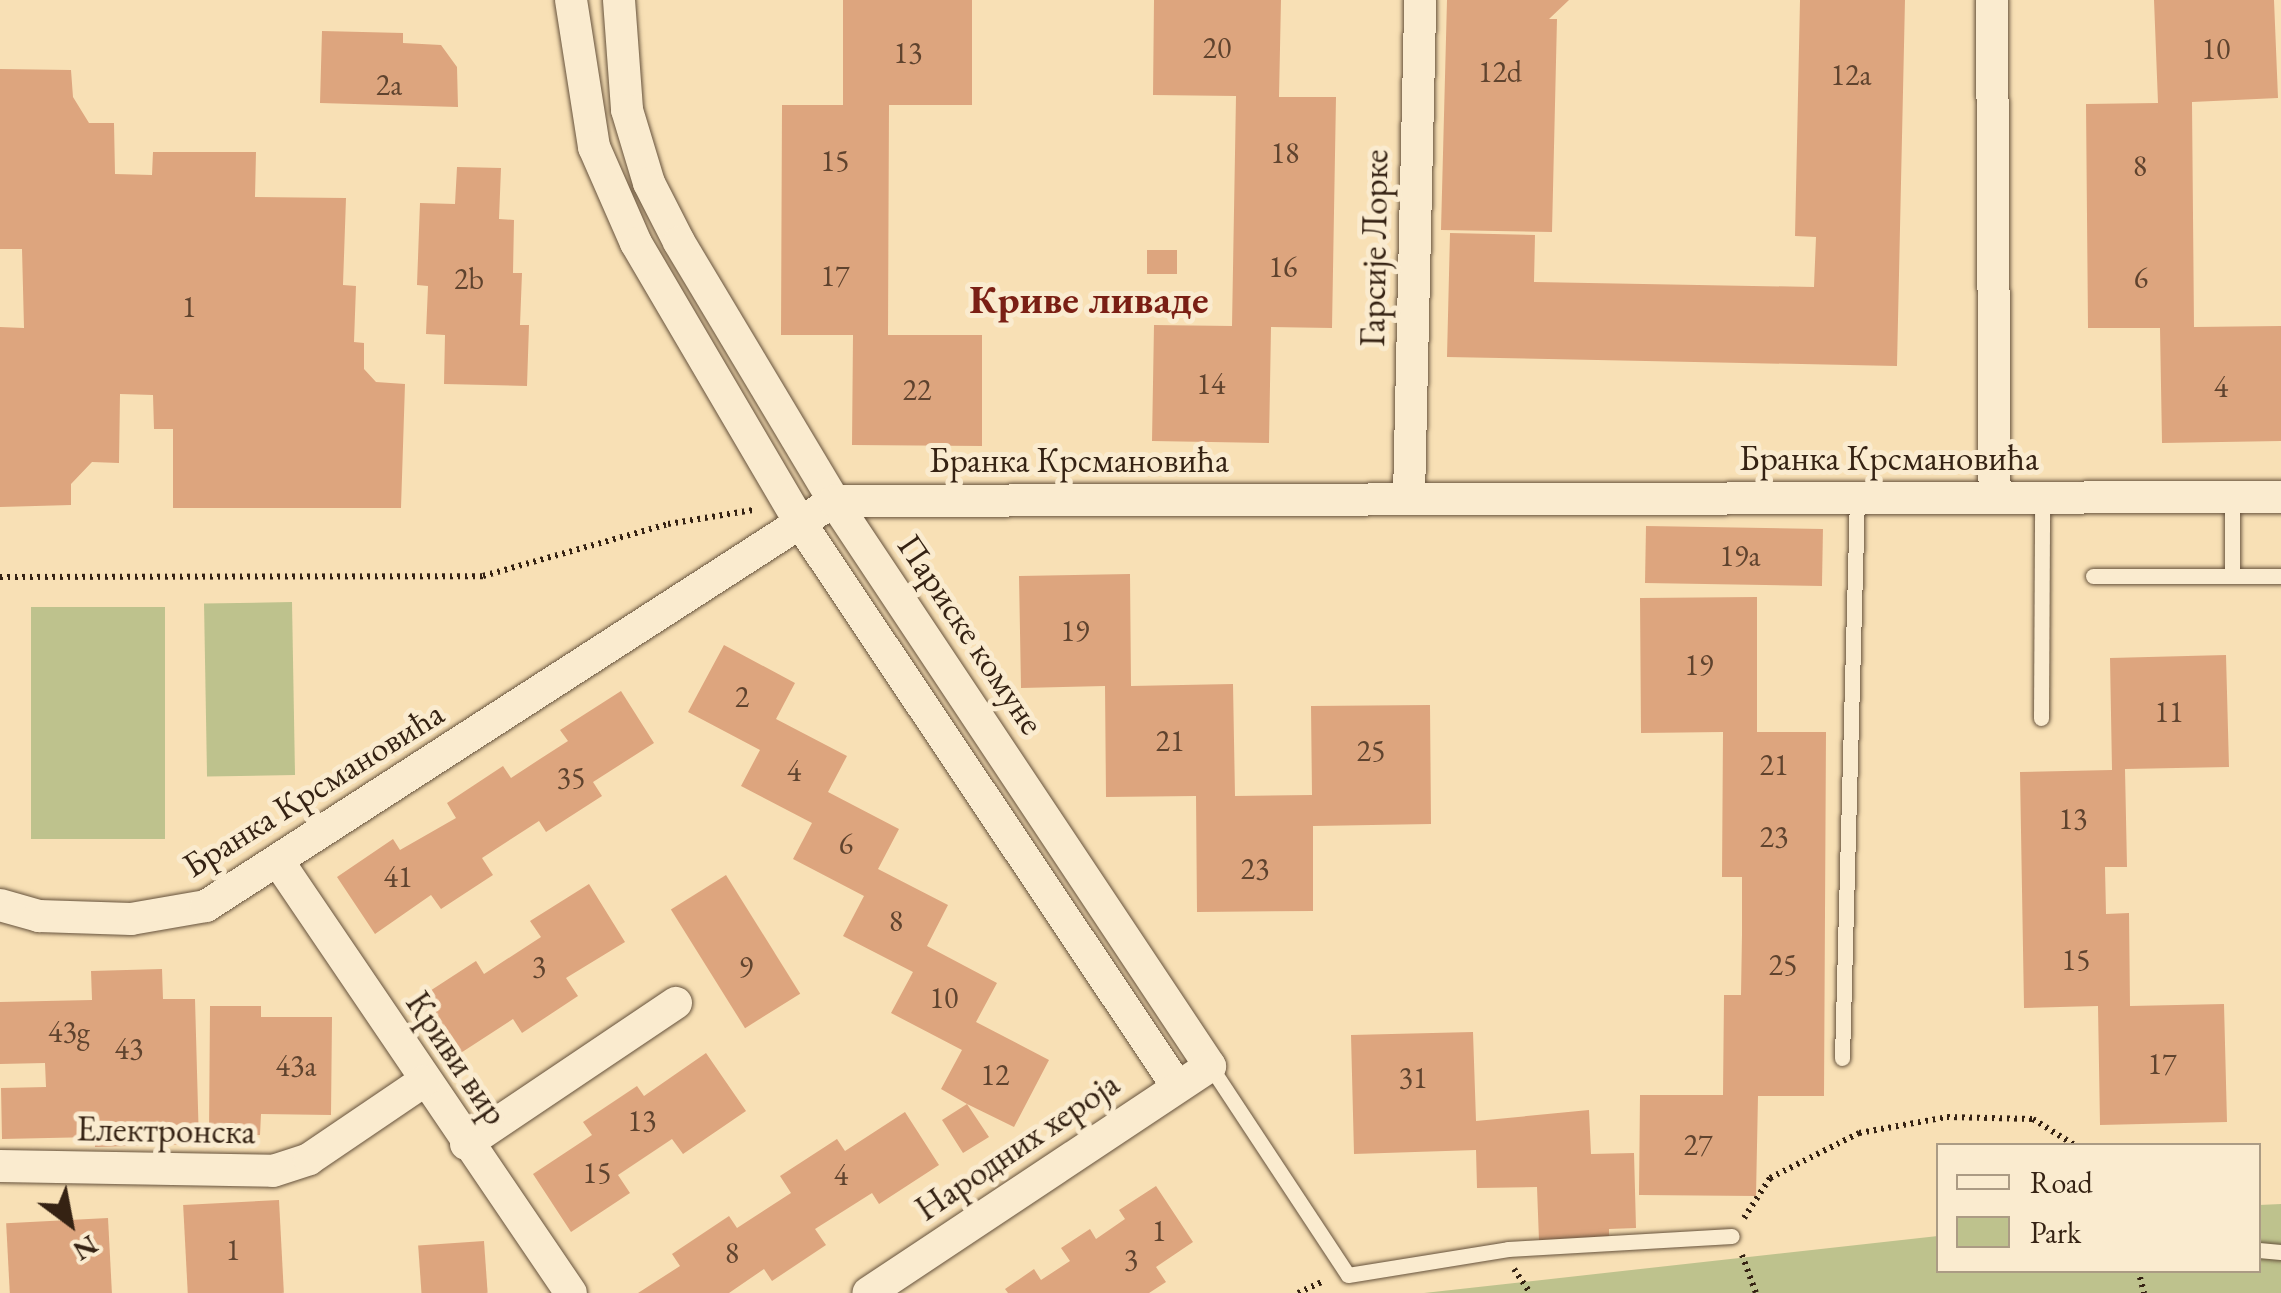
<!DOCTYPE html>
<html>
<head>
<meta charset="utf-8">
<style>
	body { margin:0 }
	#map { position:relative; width:2281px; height:1293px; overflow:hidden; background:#f8e0b5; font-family:"EB Garamond",serif }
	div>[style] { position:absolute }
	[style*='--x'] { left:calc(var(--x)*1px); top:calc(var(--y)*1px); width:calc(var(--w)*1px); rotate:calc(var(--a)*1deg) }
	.green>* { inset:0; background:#bec28d; transform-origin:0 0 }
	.building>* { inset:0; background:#dda57e; transform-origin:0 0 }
	.path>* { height:6px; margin-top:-3px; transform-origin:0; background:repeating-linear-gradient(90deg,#352213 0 2.5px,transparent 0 7.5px) }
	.roads { filter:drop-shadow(0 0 2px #66523c) drop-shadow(0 0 2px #66523c) }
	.lane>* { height:15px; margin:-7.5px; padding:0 7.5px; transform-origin:7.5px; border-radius:7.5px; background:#faebcf }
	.street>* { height:32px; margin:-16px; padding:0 16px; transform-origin:16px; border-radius:16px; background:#faebcf }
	span { translate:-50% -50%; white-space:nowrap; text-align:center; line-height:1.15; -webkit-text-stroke:10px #faebcf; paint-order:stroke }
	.number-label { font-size:30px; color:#5f432e }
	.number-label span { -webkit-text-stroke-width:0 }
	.street-label { font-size:35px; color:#352213 }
	.quarter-label { font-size:40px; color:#7a1f14; font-weight:700 }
	.legend { position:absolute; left:1936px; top:1143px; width:325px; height:130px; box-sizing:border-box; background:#faebcf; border:2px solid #ab9b84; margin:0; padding:12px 18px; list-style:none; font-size:30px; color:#352213 }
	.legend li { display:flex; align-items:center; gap:20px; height:50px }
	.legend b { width:50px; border:2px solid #ab9b84 }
	.north { position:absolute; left:20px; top:1173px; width:100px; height:100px; -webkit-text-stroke:8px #faebcf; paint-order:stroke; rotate:148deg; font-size:28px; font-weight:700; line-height:40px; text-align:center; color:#352213 }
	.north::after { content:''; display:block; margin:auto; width:35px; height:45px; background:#352213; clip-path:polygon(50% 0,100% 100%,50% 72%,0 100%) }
</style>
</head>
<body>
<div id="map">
	<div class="green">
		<i style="left:292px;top:602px;width:173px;height:88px;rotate:89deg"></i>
		<i style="left:31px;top:607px;width:134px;height:232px"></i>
		<i style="clip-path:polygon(2281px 1204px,2281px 1293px,1424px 1293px,1938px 1236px,1938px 1270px,2258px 1270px,2259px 1205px)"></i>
	</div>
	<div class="building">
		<i style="clip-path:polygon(843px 0,972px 0,972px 105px,889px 105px,888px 335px,982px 335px,982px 446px,852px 445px,853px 335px,781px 335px,782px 105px,843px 105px)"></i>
		<i style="clip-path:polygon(1154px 0,1281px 0,1279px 97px,1336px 97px,1332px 328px,1271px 327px,1269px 443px,1152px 441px,1154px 325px,1232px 326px,1236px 96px,1153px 95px)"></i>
		<i style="clip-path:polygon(1447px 0,1569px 0,1549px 19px,1557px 19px,1552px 232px,1441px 230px)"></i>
		<i style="clip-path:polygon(1800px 0,1905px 0,1897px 366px,1447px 357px,1450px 233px,1535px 235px,1534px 282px,1814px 287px,1816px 237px,1795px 236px)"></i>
		<i style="clip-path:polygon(2154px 0,2274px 0,2278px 98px,2192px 102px,2194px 327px,2281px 326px,2281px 441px,2162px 443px,2160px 328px,2088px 328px,2086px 104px,2158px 103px)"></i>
		<i style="clip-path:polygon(322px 31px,403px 33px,403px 43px,441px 45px,457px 67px,458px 107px,320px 103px)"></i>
		<i style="clip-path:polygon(0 69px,71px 70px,73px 97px,89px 123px,114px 123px,115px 174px,152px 175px,153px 152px,256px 152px,255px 197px,346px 198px,343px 285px,356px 286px,354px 342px,364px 343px,364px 369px,376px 382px,405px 384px,401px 508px,173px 508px,173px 429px,154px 429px,153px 395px,120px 394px,119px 463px,92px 462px,71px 484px,71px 505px,0 507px,0 327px,24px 328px,22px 249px,0 249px)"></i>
		<i style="clip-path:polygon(457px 167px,501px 168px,499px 219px,514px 220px,513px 273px,522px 273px,520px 325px,529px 325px,527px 386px,444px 384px,445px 335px,426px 334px,428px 286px,417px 285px,420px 203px,455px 204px)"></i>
		<i style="left:1177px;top:250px;width:24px;height:30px;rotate:90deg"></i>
		<i style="left:1646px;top:526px;width:177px;height:57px;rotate:1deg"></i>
		<i style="clip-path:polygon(1130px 574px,1131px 686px,1233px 684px,1235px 796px,1312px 795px,1311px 706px,1430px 705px,1431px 824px,1313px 826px,1313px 911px,1197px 912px,1196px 796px,1106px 797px,1105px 686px,1021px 688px,1019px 576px)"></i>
		<i style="clip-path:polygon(1757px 597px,1757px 732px,1826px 732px,1824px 1096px,1758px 1096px,1756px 1196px,1639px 1195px,1640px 1095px,1723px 1095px,1724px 995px,1741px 995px,1742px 934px,1742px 877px,1722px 877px,1723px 732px,1641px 733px,1640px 598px)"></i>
		<i style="clip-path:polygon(724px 645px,795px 683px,776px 719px,847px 756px,828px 792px,899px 829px,878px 869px,948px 905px,927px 946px,997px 983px,976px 1022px,1049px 1060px,1014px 1127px,967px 1104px,989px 1137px,963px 1153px,942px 1120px,967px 1104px,941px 1089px,962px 1050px,891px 1013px,913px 972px,843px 936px,864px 896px,793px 859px,812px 823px,741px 786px,760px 750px,688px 712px)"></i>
		<i style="clip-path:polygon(2226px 655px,2229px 767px,2125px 769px,2127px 867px,2105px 867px,2106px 914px,2129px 913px,2130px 1006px,2224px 1004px,2227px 1122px,2100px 1125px,2098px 1006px,2024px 1008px,2020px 772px,2112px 770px,2110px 658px)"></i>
		<i style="clip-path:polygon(621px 691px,654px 743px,593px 782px,602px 796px,546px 832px,539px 821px,482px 858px,493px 875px,441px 909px,431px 895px,375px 934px,337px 877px,393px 839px,400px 850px,456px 818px,447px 803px,503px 766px,511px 778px,540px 759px,568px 741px,560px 730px)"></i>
		<i style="left:726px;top:875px;width:140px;height:65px;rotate:58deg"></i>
		<i style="clip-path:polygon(589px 884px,625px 942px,566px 978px,578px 996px,522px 1033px,513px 1019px,453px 1058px,416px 1000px,476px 961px,484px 974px,541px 937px,530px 921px)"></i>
		<i style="clip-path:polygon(162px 969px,163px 999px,195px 999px,199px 1144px,95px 1147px,95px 1137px,2px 1139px,1px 1088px,46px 1087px,45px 1063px,0 1064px,0 1002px,92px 1000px,91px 971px)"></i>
		<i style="clip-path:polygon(210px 1006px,261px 1006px,261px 1017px,332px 1017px,331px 1115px,261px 1114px,260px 1135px,209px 1135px)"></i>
		<i style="clip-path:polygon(1473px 1032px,1476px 1121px,1589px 1110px,1591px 1154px,1634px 1153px,1636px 1228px,1609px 1229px,1609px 1240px,1539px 1241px,1537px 1187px,1477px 1188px,1476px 1150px,1354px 1154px,1351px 1035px)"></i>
		<i style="clip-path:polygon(706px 1053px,746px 1111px,683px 1154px,672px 1139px,618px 1175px,630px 1193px,571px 1232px,533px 1174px,592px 1135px,583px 1122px,637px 1086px,644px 1096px)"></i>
		<i style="clip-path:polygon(905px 1112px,939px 1165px,879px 1204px,872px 1193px,815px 1229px,826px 1245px,772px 1281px,764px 1269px,729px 1293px,638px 1293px,680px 1266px,672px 1254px,729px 1216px,737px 1228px,791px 1193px,780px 1176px,837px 1139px,845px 1151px)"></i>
		<i style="clip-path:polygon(1156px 1186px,1193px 1242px,1156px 1267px,1166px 1282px,1149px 1293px,1008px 1293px,1005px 1289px,1034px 1269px,1041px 1280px,1070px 1261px,1061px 1248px,1090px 1229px,1096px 1239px,1125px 1219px,1119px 1210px)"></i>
		<i style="left:279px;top:1200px;width:93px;height:96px;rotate:87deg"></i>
		<i style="left:108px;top:1218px;width:75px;height:102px;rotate:87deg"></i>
		<i style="left:484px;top:1241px;width:52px;height:66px;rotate:86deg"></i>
	</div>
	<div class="path">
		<i style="--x:0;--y:577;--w:483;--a:-0.1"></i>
		<i style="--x:483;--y:576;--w:192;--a:-15.7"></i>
		<i style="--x:668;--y:524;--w:86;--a:-9.4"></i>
		<i style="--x:1744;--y:1218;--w:48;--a:-57"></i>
		<i style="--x:1770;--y:1178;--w:100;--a:-26.8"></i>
		<i style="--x:1859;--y:1133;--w:89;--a:-10.3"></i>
		<i style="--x:1947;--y:1117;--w:86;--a:1.3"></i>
		<i style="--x:2033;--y:1119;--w:51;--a:32.1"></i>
		<i style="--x:1742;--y:1255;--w:40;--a:69.8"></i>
		<i style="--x:1514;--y:1269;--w:29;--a:56"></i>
		<i style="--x:2138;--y:1270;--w:24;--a:75"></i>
		<i style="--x:1298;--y:1293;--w:29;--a:-25"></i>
	</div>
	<div class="roads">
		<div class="lane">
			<i style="--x:2232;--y:497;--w:79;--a:90"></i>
			<i style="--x:2093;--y:576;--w:188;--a:0"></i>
			<i style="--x:2041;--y:718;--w:220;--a:-89.7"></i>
			<i style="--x:1842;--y:1058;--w:560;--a:-88.47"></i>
			<i style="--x:1210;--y:1066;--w:250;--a:56.6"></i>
			<i style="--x:1348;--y:1275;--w:162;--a:-9.2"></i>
			<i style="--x:1508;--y:1249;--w:224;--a:-3.3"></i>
			<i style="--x:2258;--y:1250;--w:23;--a:5"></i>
		</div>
		<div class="street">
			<i style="--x:571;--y:0;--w:149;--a:81.1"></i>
			<i style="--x:594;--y:147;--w:105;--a:66.4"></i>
			<i style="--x:636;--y:243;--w:326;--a:59.6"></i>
			<i style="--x:801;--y:524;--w:676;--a:56.22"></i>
			<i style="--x:619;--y:0;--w:110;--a:85.8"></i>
			<i style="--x:627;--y:110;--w:76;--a:73.2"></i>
			<i style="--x:649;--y:183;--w:66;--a:63"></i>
			<i style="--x:679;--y:242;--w:302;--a:59.1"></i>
			<i style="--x:834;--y:501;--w:679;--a:56.36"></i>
			<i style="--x:1210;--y:1066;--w:410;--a:146.4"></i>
			<i style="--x:1992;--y:0;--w:498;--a:89.7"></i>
			<i style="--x:1409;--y:497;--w:497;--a:-88.7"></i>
			<i style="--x:280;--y:864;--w:518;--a:55.85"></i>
			<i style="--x:0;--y:905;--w:41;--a:15.8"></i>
			<i style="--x:39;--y:916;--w:92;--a:1.9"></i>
			<i style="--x:131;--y:919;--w:76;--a:-9.8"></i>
			<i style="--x:206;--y:906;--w:747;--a:-32.82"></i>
			<i style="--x:834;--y:501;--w:1447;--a:-0.16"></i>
			<i style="--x:466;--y:1144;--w:253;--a:-33.9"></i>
			<i style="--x:0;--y:1166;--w:273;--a:1"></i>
			<i style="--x:273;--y:1171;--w:38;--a:-18"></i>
			<i style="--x:309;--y:1159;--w:139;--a:-34.1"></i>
		</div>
	</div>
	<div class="number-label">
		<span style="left:1217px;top:48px">20</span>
		<span style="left:2216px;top:49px">10</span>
		<span style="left:908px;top:53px">13</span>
		<span style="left:1500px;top:72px">12d</span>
		<span style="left:1851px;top:75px">12a</span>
		<span style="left:389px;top:85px">2a</span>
		<span style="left:1285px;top:153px">18</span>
		<span style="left:835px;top:161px">15</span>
		<span style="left:2140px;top:166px">8</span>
		<span style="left:1283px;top:267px">16</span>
		<span style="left:835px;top:276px">17</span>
		<span style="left:2141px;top:278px">6</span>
		<span style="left:469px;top:279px">2b</span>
		<span style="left:189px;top:307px">1</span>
		<span style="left:1211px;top:384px">14</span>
		<span style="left:2221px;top:387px">4</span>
		<span style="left:917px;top:390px">22</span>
		<span style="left:1740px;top:556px">19a</span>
		<span style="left:1075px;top:631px">19</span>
		<span style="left:1699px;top:665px">19</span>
		<span style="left:742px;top:697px">2</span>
		<span style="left:2169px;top:712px">11</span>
		<span style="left:1170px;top:741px">21</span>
		<span style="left:1371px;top:751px">25</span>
		<span style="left:1774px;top:765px">21</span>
		<span style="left:794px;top:771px">4</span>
		<span style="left:571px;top:778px">35</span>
		<span style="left:2073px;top:819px">13</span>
		<span style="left:1774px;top:837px">23</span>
		<span style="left:846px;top:844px">6</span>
		<span style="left:1255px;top:869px">23</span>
		<span style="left:398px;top:877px">41</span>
		<span style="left:896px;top:921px">8</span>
		<span style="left:2076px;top:960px">15</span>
		<span style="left:1783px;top:965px">25</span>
		<span style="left:539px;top:967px">3</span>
		<span style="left:746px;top:967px">9</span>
		<span style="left:944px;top:998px">10</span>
		<span style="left:69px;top:1032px">43g</span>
		<span style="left:129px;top:1049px">43</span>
		<span style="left:2162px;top:1064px">17</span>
		<span style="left:296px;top:1066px">43a</span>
		<span style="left:995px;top:1075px">12</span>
		<span style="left:1413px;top:1078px">31</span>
		<span style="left:642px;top:1121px">13</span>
		<span style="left:1698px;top:1145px">27</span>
		<span style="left:597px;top:1173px">15</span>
		<span style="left:841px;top:1175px">4</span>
		<span style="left:1159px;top:1231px">1</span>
		<span style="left:233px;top:1250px">1</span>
		<span style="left:732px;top:1253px">8</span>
		<span style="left:1131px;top:1260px">3</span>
	</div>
	<div class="street-label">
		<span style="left:1374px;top:248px;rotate:-89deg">Гарсије Лорке</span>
		<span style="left:1889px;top:458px">Бранка Крсмановића</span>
		<span style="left:1079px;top:460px">Бранка Крсмановића</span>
		<span style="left:971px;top:634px;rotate:56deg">Париске комуне</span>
		<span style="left:313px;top:789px;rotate:-32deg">Бранка Крсмановића</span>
		<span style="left:457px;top:1058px;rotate:56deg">Криви вир</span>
		<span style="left:166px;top:1130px;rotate:1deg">Електронска</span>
		<span style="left:1017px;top:1146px;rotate:-34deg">Народних хероја</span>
	</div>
	<div class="quarter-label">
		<span style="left:1089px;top:299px">Криве ливаде</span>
	</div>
	<ul class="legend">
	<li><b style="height:12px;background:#faebcf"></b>Road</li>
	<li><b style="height:28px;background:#bec28d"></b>Park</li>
	</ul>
	<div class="north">N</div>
</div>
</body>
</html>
